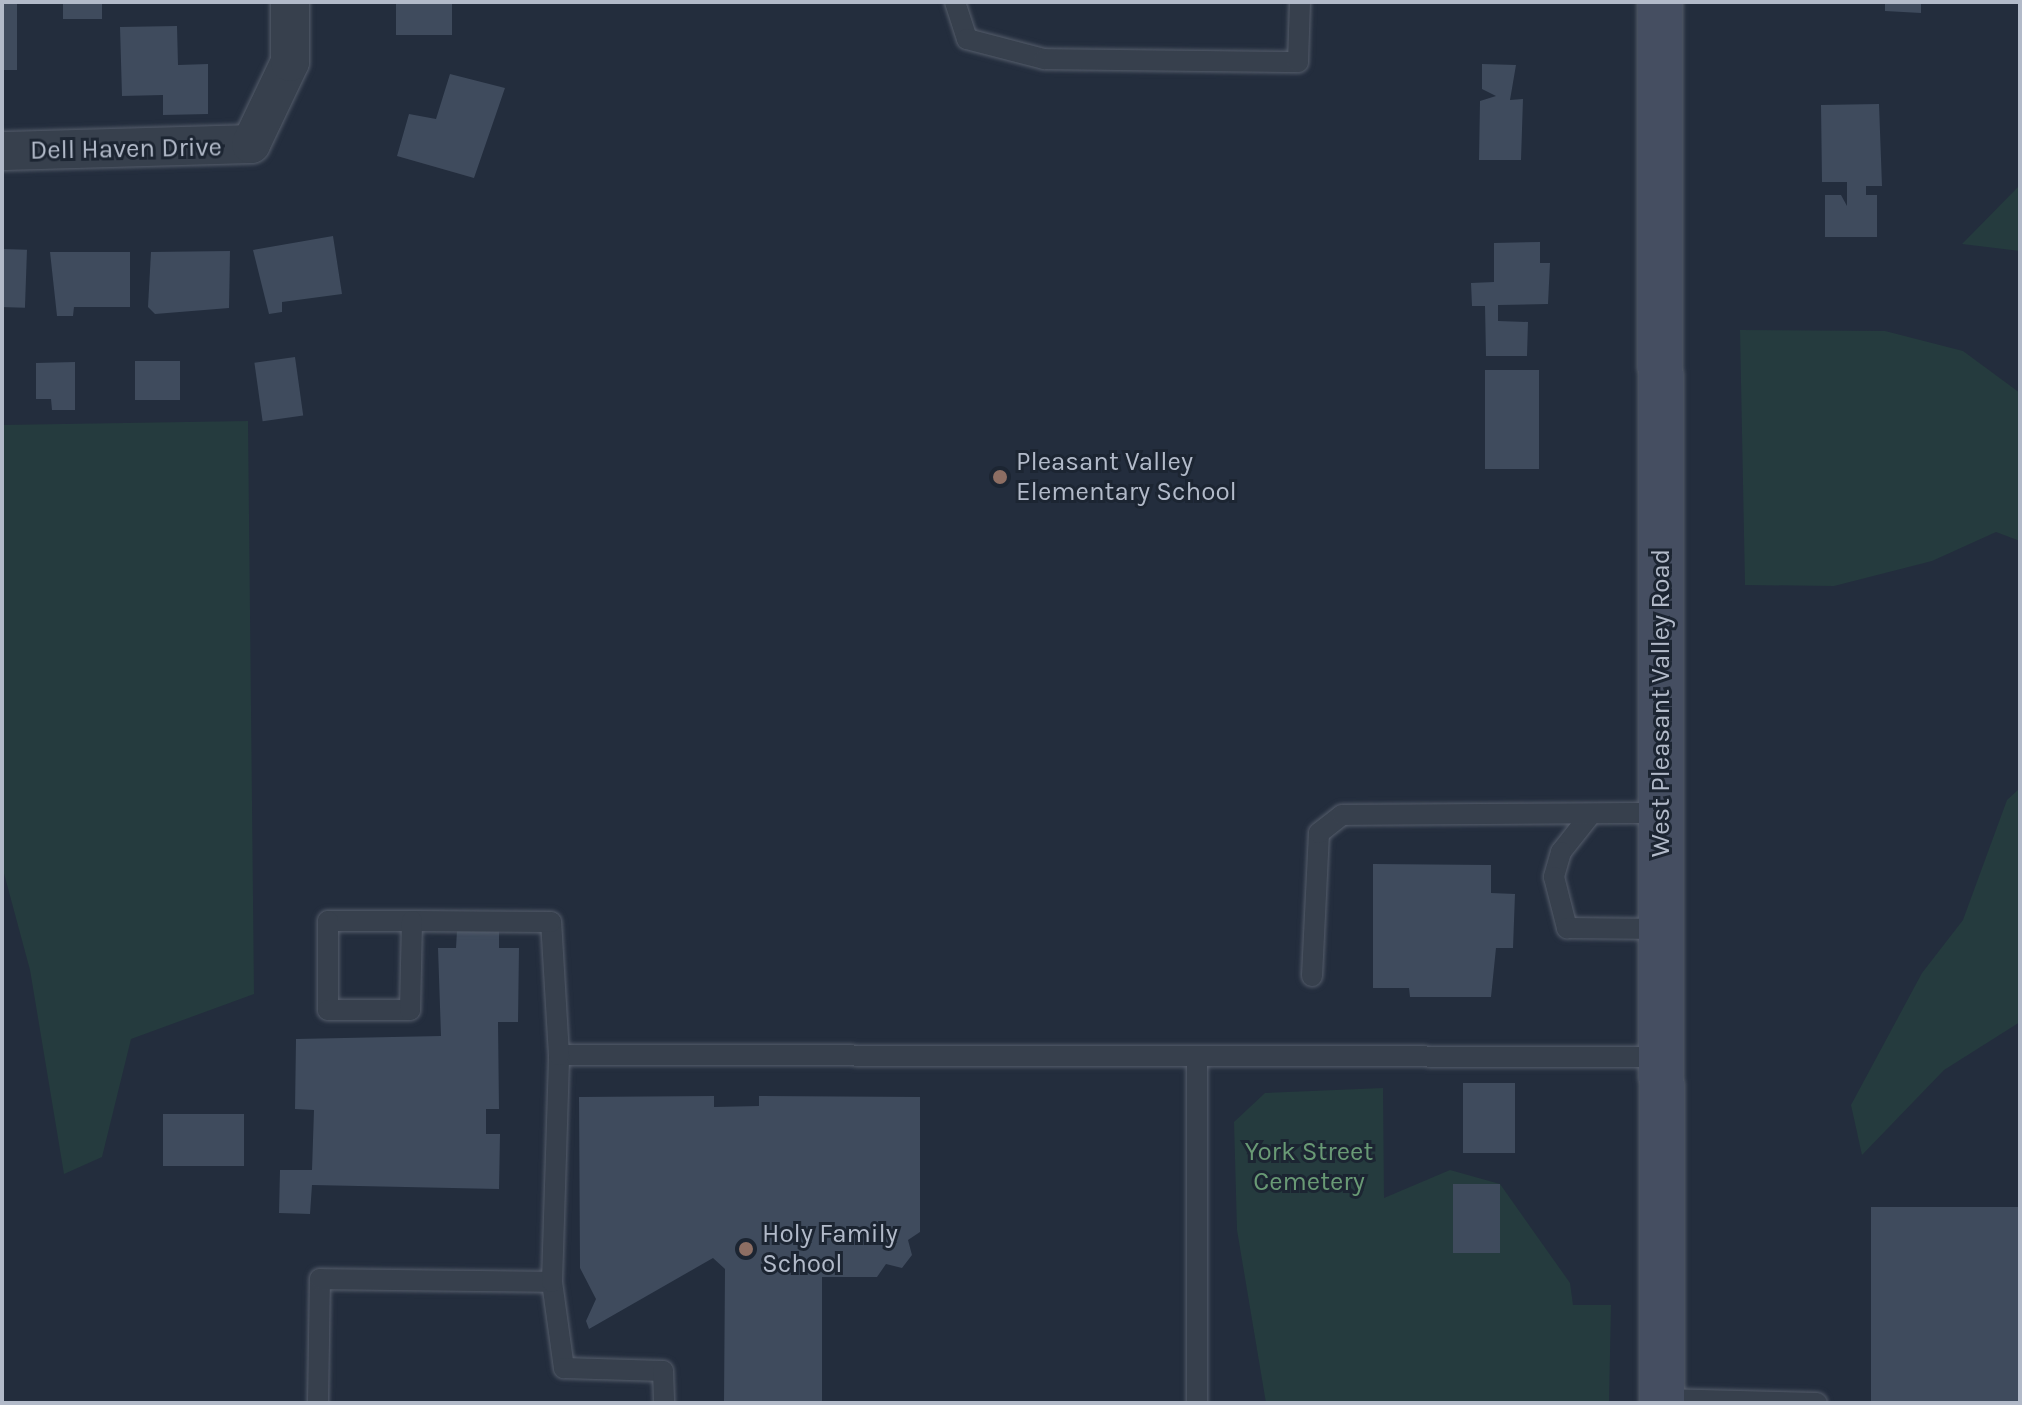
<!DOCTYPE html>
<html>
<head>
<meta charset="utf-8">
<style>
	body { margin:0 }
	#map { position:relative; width:2022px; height:1405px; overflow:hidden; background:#232d3d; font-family:Karla,sans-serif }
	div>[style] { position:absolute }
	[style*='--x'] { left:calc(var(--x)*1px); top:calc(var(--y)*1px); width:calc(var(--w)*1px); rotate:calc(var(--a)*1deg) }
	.green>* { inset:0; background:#253b3e }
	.building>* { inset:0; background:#3f4b5d; transform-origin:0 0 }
	.roads { filter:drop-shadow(0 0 2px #555d6b) drop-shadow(0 0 2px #555d6b) }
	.lane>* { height:20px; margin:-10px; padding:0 10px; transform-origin:10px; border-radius:10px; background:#37404d }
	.street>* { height:38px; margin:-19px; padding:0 19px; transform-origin:19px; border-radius:19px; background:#37404d }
	.secondary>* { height:44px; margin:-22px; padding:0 22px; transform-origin:22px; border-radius:22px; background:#454e61 }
	.dots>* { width:22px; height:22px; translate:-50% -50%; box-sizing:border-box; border:4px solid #1c2532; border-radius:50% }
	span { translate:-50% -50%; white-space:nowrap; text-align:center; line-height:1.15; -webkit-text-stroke:6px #1c2532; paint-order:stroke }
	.street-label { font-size:26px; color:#b2bac9 }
	.poi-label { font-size:26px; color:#b2bac9 }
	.left { translate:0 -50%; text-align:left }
	.park-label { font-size:26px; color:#699a75 }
	.frame { position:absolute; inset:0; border:4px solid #b2bac9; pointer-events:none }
</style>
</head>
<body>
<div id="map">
	<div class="green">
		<i style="clip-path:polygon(2020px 185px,2020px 251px,1962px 244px)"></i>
		<i style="clip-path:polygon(1740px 330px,1885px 331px,1963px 351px,2020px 393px,2020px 541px,1996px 532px,1932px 561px,1834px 586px,1745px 585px)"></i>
		<i style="clip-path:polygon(248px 421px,254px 994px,131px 1039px,102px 1157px,64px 1174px,30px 970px,2px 866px,2px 425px)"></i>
		<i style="clip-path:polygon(2020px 788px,2020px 1022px,1944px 1070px,1862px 1155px,1851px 1105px,1922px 973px,1963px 920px,2007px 800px)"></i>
		<i style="clip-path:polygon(1383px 1088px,1384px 1198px,1450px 1170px,1500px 1184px,1570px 1283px,1573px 1305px,1611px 1305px,1609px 1403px,1266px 1403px,1237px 1230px,1234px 1122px,1265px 1093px)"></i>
	</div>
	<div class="building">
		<i style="left:2px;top:2px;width:15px;height:68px"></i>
		<i style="left:63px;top:2px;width:39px;height:17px"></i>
		<i style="left:396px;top:2px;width:56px;height:33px"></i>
		<i style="clip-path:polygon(1885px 2px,1921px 2px,1921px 13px,1885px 11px)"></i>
		<i style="clip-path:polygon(177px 26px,178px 65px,208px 64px,208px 114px,163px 115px,163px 95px,122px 96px,120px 27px)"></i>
		<i style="clip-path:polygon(1482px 64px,1516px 65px,1510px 100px,1523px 99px,1521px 160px,1479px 160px,1480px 101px,1496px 96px,1482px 89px)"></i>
		<i style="clip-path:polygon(450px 74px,505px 88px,474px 178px,397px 156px,409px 114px,436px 119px)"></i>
		<i style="clip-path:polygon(1879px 104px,1882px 186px,1866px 186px,1866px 195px,1877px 195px,1877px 237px,1825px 237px,1825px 195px,1841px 195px,1847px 206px,1847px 182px,1822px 182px,1821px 105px)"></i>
		<i style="clip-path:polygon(333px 236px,342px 294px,282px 302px,282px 312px,269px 314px,253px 250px)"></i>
		<i style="clip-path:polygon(1540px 242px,1540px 263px,1550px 263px,1548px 304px,1498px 305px,1498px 321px,1528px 322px,1527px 356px,1486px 356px,1485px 306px,1472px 306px,1471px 283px,1494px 282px,1494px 243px)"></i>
		<i style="left:2px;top:249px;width:25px;height:58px;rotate:2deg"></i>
		<i style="clip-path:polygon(230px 251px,229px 308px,155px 314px,148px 307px,151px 252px)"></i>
		<i style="clip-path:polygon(50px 252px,130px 252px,130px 307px,74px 307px,73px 316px,57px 316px)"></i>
		<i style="left:295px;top:357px;width:59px;height:41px;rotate:82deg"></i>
		<i style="left:135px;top:361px;width:45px;height:39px"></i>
		<i style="clip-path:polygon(75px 362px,75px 410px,52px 410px,51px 399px,36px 399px,36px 363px)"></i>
		<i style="left:1539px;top:370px;width:99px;height:54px;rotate:90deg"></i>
		<i style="clip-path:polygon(1373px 864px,1491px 865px,1491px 893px,1515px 894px,1513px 948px,1496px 948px,1491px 997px,1410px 997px,1409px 988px,1373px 988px)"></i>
		<i style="clip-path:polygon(457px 930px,499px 930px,499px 948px,519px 948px,518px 1022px,498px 1022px,499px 1109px,486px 1109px,486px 1134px,500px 1134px,499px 1189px,312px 1185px,310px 1214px,279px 1213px,280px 1170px,312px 1170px,314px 1110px,295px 1109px,296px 1039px,441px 1036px,438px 948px,456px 948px)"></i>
		<i style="left:1463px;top:1083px;width:52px;height:70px"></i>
		<i style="clip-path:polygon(714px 1096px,714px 1107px,759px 1106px,759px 1096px,920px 1097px,920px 1232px,908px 1240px,912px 1255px,902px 1268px,886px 1264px,877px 1277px,822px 1277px,822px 1403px,724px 1403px,725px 1269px,713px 1258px,589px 1329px,586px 1321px,596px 1299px,580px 1268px,579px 1097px)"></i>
		<i style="left:163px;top:1114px;width:81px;height:52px"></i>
		<i style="left:1453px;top:1184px;width:47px;height:69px"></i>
		<i style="left:1871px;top:1207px;width:149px;height:196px"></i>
	</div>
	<div class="roads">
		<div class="lane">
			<i style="--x:955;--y:2;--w:39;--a:72"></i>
			<i style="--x:967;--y:39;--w:80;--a:14.6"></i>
			<i style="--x:1044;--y:59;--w:254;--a:0.7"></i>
			<i style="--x:1298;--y:62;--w:60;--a:-88.1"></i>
			<i style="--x:1591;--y:814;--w:48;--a:128.3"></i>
			<i style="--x:1561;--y:852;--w:26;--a:106"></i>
			<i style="--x:1554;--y:877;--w:53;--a:75.7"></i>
			<i style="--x:1567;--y:928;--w:95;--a:0.6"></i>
			<i style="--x:1312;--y:976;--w:143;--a:-87.2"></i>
			<i style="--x:1319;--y:833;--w:29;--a:-38"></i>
			<i style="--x:1342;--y:815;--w:319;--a:-0.4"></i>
			<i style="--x:559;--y:1055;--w:1103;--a:0.1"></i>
			<i style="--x:1197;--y:1056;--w:347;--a:90"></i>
			<i style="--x:552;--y:1282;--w:87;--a:82.1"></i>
			<i style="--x:564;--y:1368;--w:99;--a:1.7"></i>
			<i style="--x:663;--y:1371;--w:32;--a:88"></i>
			<i style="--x:1662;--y:1399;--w:155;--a:1.5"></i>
			<i style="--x:318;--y:1403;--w:124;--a:-89.1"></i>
			<i style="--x:320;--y:1279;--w:232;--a:0.7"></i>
			<i style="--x:552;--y:1282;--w:227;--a:-88.2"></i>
			<i style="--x:559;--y:1055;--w:133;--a:-93.4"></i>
			<i style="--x:551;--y:922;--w:139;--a:-179.6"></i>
			<i style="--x:412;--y:921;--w:84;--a:180"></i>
			<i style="--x:328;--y:921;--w:89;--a:90"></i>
			<i style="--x:328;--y:1010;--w:82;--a:0"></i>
			<i style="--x:410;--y:1010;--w:89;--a:-88.7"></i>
		</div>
		<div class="street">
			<i style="--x:2;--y:151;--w:249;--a:-1.6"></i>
			<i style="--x:251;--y:144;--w:91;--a:-64.6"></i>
			<i style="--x:290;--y:62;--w:60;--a:-90"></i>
		</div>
		<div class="secondary">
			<i style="--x:1660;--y:2;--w:1401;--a:89.92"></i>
		</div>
	</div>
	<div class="dots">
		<i style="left:1000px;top:477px;background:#8d6e63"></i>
		<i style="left:746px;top:1249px;background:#8d6e63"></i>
	</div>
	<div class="street-label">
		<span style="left:126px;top:149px;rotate:-1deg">Dell Haven Drive</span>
		<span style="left:1661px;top:703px;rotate:-90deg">West Pleasant Valley Road</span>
	</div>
	<div class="poi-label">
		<span class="left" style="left:1016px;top:477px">Pleasant Valley<br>Elementary School</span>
		<span class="left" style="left:762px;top:1249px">Holy Family<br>School</span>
	</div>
	<div class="park-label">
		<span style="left:1309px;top:1167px">York Street<br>Cemetery</span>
	</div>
	<div class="frame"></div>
</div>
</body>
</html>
